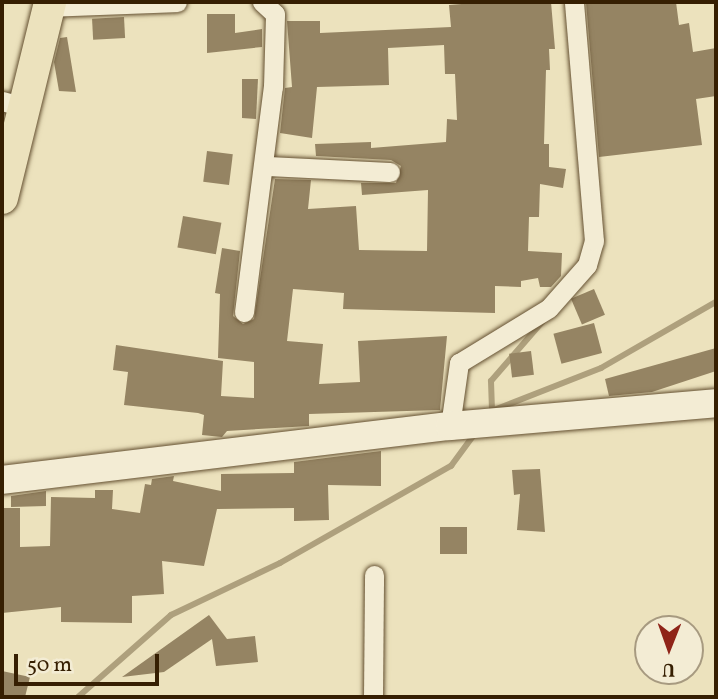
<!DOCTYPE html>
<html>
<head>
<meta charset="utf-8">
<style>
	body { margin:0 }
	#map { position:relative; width:718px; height:699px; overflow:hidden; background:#ece2bd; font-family:Vollkorn,serif }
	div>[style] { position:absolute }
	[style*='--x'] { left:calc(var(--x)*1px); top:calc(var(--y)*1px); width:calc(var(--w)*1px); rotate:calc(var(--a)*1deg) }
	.stream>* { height:6px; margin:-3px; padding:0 3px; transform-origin:3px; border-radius:3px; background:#aea07d }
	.building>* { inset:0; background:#958463; transform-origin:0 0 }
	.roads { filter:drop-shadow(0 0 2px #645031) drop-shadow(0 0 2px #645031) }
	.street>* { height:19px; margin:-9.5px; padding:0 9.5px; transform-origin:9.5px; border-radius:9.5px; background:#f3ecd4 }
	.secondary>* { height:28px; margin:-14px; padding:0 14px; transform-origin:14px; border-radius:14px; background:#f3ecd4 }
	.primary>* { height:32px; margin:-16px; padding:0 16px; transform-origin:16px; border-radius:16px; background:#ece2bd }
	span { translate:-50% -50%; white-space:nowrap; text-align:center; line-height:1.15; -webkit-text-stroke:7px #f3ecd4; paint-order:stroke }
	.frame { position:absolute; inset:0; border:4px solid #361f02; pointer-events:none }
	.north { position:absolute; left:634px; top:615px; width:70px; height:70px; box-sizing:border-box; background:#f3ecd4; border:2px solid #a79a80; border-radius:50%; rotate:181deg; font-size:19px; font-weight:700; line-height:28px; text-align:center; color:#361f02 }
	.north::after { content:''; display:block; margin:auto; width:24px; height:32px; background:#8f2418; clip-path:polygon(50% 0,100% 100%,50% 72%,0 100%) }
	.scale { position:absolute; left:14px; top:654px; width:145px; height:32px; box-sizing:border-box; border:4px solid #361f02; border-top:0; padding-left:9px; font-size:21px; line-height:24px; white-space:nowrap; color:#361f02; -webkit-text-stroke:5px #f3ecd4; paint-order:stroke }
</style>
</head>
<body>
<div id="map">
	<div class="stream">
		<i style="--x:492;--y:410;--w:29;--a:-92"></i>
		<i style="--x:491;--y:381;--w:79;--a:-49.1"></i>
		<i style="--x:494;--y:410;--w:115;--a:-21.4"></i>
		<i style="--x:601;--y:368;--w:133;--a:-29.9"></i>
		<i style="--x:78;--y:697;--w:124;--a:-41.4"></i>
		<i style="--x:171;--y:615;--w:121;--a:-25.5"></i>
		<i style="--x:280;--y:563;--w:197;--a:-29.6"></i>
		<i style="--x:451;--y:466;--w:42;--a:-53.7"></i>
	</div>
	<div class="building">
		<i style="clip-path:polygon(486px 2px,551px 2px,555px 49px,549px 49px,550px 70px,546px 70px,544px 144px,549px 144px,549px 167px,566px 169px,563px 188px,540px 184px,539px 217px,529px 217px,528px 251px,562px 253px,561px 276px,551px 287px,540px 287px,538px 278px,521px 281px,521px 287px,495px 286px,495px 313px,343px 309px,344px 293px,293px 289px,287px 341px,323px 344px,319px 384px,360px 382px,358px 341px,447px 336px,440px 410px,309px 414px,309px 426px,227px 431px,222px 437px,202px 435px,204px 415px,198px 413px,124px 405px,128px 372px,113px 370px,116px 345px,223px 361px,221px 396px,254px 398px,254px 362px,218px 358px,220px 294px,215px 293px,222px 248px,240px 251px,233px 316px,243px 324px,254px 319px,275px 179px,311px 180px,308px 209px,356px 206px,359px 250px,427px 251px,428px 190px,362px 195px,361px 183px,396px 183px,401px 166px,391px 160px,316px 156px,315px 144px,371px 142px,371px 148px,446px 142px,447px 119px,457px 120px,455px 74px,445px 74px,444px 45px,388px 48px,389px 85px,317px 87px,312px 138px,280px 133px,285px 88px,292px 87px,287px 21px,320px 21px,320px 33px,451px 27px,449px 5px)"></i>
		<i style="clip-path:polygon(586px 2px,676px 2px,679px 25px,689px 23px,693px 52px,716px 48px,716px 96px,696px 99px,702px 145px,599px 157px)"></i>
		<i style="clip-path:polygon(207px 14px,235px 14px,235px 33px,262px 29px,262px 47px,207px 53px)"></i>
		<i style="left:124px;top:17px;width:21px;height:32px;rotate:87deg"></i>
		<i style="clip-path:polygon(67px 37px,76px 92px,59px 91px,54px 62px,60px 38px)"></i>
		<i style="clip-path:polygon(242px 79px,258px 79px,256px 119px,242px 118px)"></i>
		<i style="left:207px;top:151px;width:26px;height:31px;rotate:7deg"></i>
		<i style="left:183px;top:216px;width:39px;height:32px;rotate:10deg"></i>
		<i style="left:594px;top:289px;width:28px;height:25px;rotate:67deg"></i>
		<i style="left:594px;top:323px;width:31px;height:42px;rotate:75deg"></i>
		<i style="clip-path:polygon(716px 348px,716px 371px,652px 392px,609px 396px,605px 379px)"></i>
		<i style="left:531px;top:351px;width:24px;height:22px;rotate:83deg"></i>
		<i style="clip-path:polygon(381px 451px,381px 486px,328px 485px,329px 520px,294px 521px,294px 508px,217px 509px,204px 566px,162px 561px,164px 594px,132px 596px,132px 623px,61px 622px,61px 607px,2px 613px,2px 508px,20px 508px,20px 547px,50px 546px,51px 497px,95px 498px,95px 490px,113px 490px,112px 509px,140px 513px,145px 484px,151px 485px,152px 479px,174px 476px,173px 481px,221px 491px,221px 474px,294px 473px,294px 462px)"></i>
		<i style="clip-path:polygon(540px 469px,545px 532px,517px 530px,520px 494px,514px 495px,512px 470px)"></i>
		<i style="clip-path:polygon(46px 491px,46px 506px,11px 507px,11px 496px)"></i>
		<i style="left:440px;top:527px;width:27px;height:27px"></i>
		<i style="clip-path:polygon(209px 615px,227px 639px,255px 636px,258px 662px,216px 666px,212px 639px,164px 672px,122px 677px)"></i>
		<i style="clip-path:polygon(2px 671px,30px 677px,25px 697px,2px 697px)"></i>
	</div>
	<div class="roads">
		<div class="street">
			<i style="--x:48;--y:7;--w:129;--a:-2.2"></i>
			<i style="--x:2;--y:101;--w:23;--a:15"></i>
			<i style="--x:267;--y:166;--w:123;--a:2.8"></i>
			<i style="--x:244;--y:312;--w:227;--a:-82.7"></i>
			<i style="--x:273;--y:87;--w:73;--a:-88.4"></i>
			<i style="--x:275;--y:14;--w:18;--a:-137"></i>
			<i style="--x:450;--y:426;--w:64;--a:-81.9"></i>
			<i style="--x:459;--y:363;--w:105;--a:-31.4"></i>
			<i style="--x:549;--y:308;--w:57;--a:-48.5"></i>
			<i style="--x:587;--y:265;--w:25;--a:-74"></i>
			<i style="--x:594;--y:241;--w:240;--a:-94.8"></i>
			<i style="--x:373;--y:697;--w:122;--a:-89.5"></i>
		</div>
		<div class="secondary">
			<i style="--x:2;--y:480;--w:451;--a:-6.9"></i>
			<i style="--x:450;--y:426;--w:267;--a:-4.9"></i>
		</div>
		<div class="primary">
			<i style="--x:2;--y:198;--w:202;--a:-76.2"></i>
		</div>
	</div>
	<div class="frame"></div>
	<div class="north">U</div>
	<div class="scale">50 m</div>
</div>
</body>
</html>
